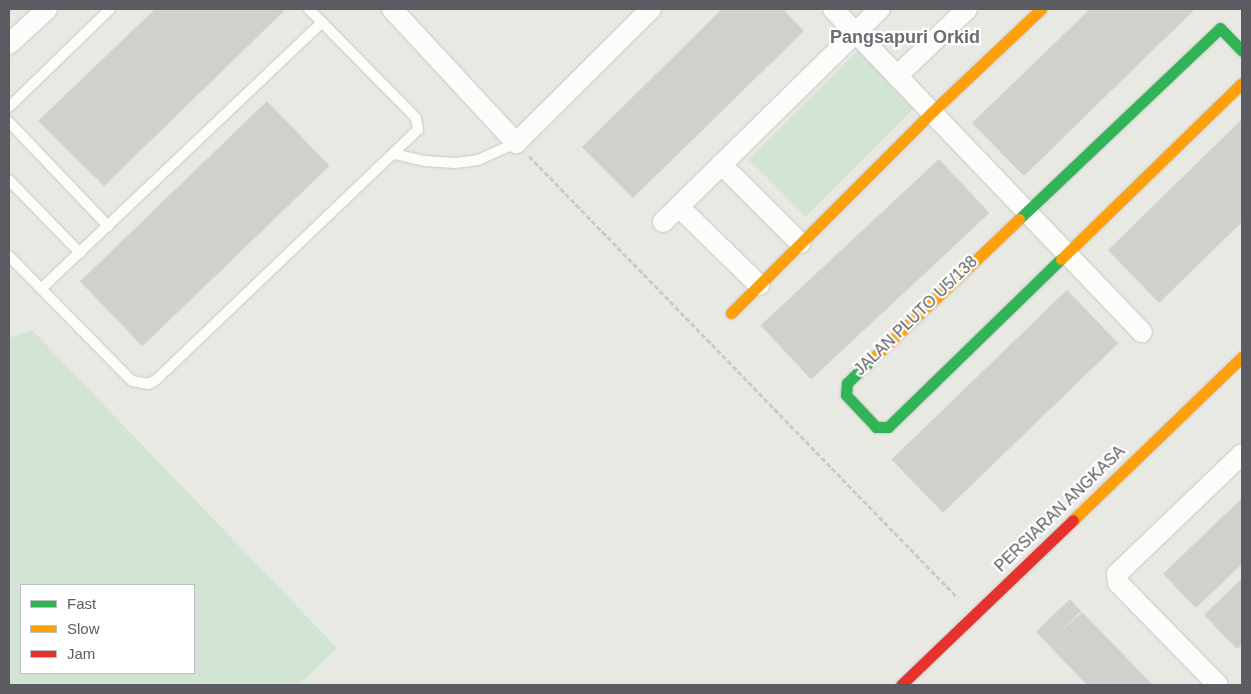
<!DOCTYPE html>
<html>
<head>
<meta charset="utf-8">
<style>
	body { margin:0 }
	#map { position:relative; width:1251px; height:694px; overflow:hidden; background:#e9e9e4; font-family:Helvetica,sans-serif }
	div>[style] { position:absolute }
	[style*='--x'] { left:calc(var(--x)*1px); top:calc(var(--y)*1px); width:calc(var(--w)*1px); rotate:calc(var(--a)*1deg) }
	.green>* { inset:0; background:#d2e5d5; transform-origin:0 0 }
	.building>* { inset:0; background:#d0d0cd; transform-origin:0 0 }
	.path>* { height:3px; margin-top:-1.5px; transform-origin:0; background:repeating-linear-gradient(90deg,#c7cbca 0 5px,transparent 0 7.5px) }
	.roads { filter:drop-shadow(0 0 1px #c6c7c6) drop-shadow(0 0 1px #c6c7c6) }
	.lane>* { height:10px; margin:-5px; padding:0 5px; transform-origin:5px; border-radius:5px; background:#fcfcfb }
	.street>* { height:20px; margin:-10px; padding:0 10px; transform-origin:10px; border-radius:10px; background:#fcfcfb }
	.fast>* { height:11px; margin:-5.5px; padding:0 5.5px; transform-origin:5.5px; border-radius:5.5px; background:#30b455 }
	.slow>* { height:11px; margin:-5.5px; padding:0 5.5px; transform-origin:5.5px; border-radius:5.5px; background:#ff9f0a }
	.jam>* { height:11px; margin:-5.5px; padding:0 5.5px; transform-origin:5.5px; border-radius:5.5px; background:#e5322d }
	span { translate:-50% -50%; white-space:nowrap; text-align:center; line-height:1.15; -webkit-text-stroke:4.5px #fff; paint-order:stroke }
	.street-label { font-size:16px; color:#5a5c61 }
	.neighbourhood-label { font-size:18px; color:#6b6d73; font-weight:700 }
	.frame { position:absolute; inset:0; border:10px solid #5a5c61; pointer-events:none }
	.legend { position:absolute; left:20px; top:584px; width:175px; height:90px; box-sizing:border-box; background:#fff; border:1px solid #bdbec0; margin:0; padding:6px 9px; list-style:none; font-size:15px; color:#5a5c61 }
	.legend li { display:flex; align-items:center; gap:10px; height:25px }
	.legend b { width:25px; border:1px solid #bdbec0 }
</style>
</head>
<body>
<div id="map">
	<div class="green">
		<i style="left:861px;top:47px;width:81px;height:159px;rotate:45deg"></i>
		<i style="clip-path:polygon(evenodd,32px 330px,337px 648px,299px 685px,9px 685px,9px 338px,32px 330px,21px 585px,194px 585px,194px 673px,21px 673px,21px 585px)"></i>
	</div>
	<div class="building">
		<i style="clip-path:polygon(155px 9px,286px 9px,104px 186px,38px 121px)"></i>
		<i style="clip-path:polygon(722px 9px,783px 9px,804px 31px,633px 198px,582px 147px)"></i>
		<i style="clip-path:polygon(1090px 9px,1195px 9px,1024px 176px,972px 123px)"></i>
		<i style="left:267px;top:101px;width:90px;height:260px;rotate:46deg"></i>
		<i style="clip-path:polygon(1242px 119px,1242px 222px,1159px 303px,1108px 250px)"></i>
		<i style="left:939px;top:159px;width:74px;height:244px;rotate:47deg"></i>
		<i style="left:1067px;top:290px;width:74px;height:244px;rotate:46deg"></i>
		<i style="clip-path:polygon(1242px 498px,1242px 564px,1196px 608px,1163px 574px)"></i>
		<i style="clip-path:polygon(1242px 578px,1242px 644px,1237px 649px,1204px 615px)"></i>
		<i style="clip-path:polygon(1070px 599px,1081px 611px,1055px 637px,1082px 612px,1153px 685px,1087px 685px,1036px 632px)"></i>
	</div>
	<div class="path">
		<i style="--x:529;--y:156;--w:616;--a:45.86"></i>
	</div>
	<div class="roads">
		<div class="lane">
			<i style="--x:9;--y:107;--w:141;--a:-44.1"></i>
			<i style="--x:9;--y:122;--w:144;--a:46.4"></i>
			<i style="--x:394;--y:154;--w:32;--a:13"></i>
			<i style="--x:425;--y:161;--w:30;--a:4"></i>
			<i style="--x:455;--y:163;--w:23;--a:-7"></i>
			<i style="--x:478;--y:160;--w:42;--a:-24.1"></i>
			<i style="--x:9;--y:180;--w:102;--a:45.8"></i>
			<i style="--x:9;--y:256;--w:175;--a:45.5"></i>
			<i style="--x:132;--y:381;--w:17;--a:10"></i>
			<i style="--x:149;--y:384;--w:9;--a:-32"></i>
			<i style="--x:157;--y:379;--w:361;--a:-43.7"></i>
			<i style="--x:418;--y:130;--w:12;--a:-99"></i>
			<i style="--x:416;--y:118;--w:153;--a:-134.5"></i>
			<i style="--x:42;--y:288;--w:386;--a:-43.5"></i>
		</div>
		<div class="street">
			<i style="--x:392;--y:9;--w:183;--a:47.2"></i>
			<i style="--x:516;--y:143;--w:190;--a:-44.8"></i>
			<i style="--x:833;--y:9;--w:447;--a:46.3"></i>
			<i style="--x:9;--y:44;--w:52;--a:-42.6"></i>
			<i style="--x:897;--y:76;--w:97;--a:-43.7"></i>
			<i style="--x:721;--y:164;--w:112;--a:45"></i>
			<i style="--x:679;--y:207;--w:112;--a:44.3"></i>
			<i style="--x:663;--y:222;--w:304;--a:-44.5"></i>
			<i style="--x:1218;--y:685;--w:143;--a:-134.4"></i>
			<i style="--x:1118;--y:583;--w:9;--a:-96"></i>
			<i style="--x:1117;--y:574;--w:173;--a:-43.8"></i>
		</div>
		<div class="fast">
			<i style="--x:1019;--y:219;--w:277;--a:-43.5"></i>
			<i style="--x:1220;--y:28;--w:32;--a:46"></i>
			<i style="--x:872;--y:359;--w:35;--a:136"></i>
			<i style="--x:847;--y:383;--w:12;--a:95"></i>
			<i style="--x:846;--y:395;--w:44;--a:46.8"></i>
			<i style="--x:876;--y:427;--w:12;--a:0"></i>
			<i style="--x:888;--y:427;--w:241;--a:-44.2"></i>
		</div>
		<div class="slow">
			<i style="--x:1061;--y:259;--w:252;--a:-44.2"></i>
			<i style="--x:731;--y:313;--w:284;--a:-45"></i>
			<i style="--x:932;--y:112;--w:150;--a:-43.4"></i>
			<i style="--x:872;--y:359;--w:203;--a:-43.6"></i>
			<i style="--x:1073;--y:520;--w:235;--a:-44"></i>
		</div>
		<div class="jam">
			<i style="--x:901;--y:685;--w:238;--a:-43.8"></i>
		</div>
	</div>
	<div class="street-label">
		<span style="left:916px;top:316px;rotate:-44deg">JALAN PLUTO U5/138</span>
		<span style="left:1060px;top:509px;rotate:-44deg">PERSIARAN ANGKASA</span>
	</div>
	<div class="neighbourhood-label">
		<span style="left:905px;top:37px">Pangsapuri Orkid</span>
	</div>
	<div class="frame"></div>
	<ul class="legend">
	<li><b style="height:6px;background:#30b455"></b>Fast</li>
	<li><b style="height:6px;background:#ff9f0a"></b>Slow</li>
	<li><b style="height:6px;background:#e5322d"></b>Jam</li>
	</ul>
</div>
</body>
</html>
